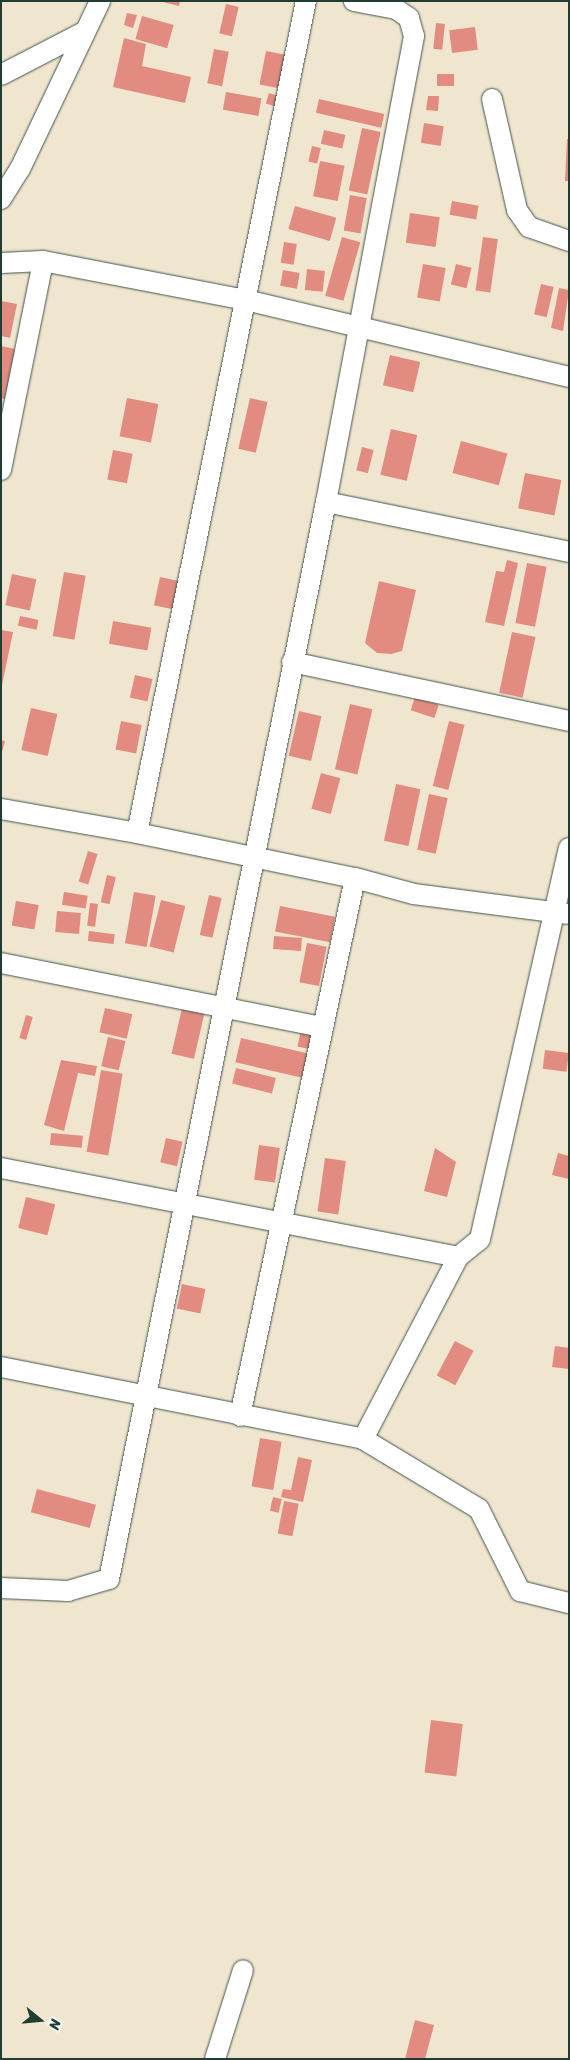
<!DOCTYPE html>
<html>
<head>
<meta charset="utf-8">
<style>
	body { margin:0 }
	#map { position:relative; width:570px; height:2060px; overflow:hidden; background:#f0e6cf; font-family:Sriracha,sans-serif }
	div>[style] { position:absolute }
	[style*='--x'] { left:calc(var(--x)*1px); top:calc(var(--y)*1px); width:calc(var(--w)*1px); rotate:calc(var(--a)*1deg) }
	.building>* { inset:0; background:#e28b81; transform-origin:0 0 }
	.roads { filter:drop-shadow(0 0 1px #3e564b) drop-shadow(0 0 1px #3e564b) }
	.minor>* { height:20px; margin:-10px; padding:0 10px; transform-origin:10px; border-radius:10px; background:#fff }
	span { translate:-50% -50%; white-space:nowrap; text-align:center; line-height:1.15; -webkit-text-stroke:5px #f6f6f2; paint-order:stroke }
	.frame { position:absolute; inset:0; border:2px solid #1f3d34; pointer-events:none }
	.north { position:absolute; left:15px; top:1995px; width:50px; height:50px; -webkit-text-stroke:4px #f6f6f2; paint-order:stroke; rotate:107deg; font-size:14px; font-weight:700; line-height:20px; text-align:center; color:#1f3d34 }
	.north::after { content:''; display:block; margin:auto; width:18px; height:22px; background:#1f3d34; clip-path:polygon(50% 0,100% 100%,50% 72%,0 100%) }
</style>
</head>
<body>
<div id="map">
	<div class="building">
		<i style="clip-path:polygon(159px 1px,180px 1px,179px 6px)"></i>
		<i style="left:226px;top:4px;width:13px;height:30px;rotate:13deg"></i>
		<i style="clip-path:polygon(127px 13px,137px 15px,133px 28px,124px 25px)"></i>
		<i style="left:142px;top:16px;width:33px;height:24px;rotate:16deg"></i>
		<i style="left:436px;top:23px;width:9px;height:26px;rotate:6deg"></i>
		<i style="left:475px;top:27px;width:23px;height:26px;rotate:83deg"></i>
		<i style="clip-path:polygon(124px 38px,146px 44px,142px 66px,191px 77px,185px 103px,113px 87px)"></i>
		<i style="left:214px;top:49px;width:15px;height:35px;rotate:11deg"></i>
		<i style="left:266px;top:51px;width:20px;height:34px;rotate:11deg"></i>
		<i style="left:454px;top:74px;width:12px;height:17px;rotate:90deg"></i>
		<i style="left:226px;top:92px;width:36px;height:18px;rotate:10deg"></i>
		<i style="left:269px;top:93px;width:10px;height:11px;rotate:17deg"></i>
		<i style="clip-path:polygon(428px 96px,439px 96px,438px 111px,426px 110px)"></i>
		<i style="left:319px;top:99px;width:67px;height:14px;rotate:13deg"></i>
		<i style="left:424px;top:123px;width:20px;height:20px;rotate:9deg"></i>
		<i style="left:362px;top:128px;width:19px;height:64px;rotate:12deg"></i>
		<i style="left:324px;top:130px;width:22px;height:14px;rotate:13deg"></i>
		<i style="clip-path:polygon(567px 139px,569px 139px,569px 181px,565px 181px)"></i>
		<i style="left:312px;top:146px;width:9px;height:16px;rotate:13deg"></i>
		<i style="left:320px;top:161px;width:25px;height:36px;rotate:11deg"></i>
		<i style="left:350px;top:195px;width:17px;height:36px;rotate:10deg"></i>
		<i style="left:452px;top:201px;width:27px;height:14px;rotate:10deg"></i>
		<i style="left:295px;top:206px;width:43px;height:24px;rotate:16deg"></i>
		<i style="left:410px;top:213px;width:30px;height:30px;rotate:8deg"></i>
		<i style="left:342px;top:237px;width:19px;height:61px;rotate:16deg"></i>
		<i style="left:483px;top:237px;width:15px;height:54px;rotate:8deg"></i>
		<i style="left:284px;top:242px;width:13px;height:21px;rotate:9deg"></i>
		<i style="left:423px;top:264px;width:23px;height:34px;rotate:10deg"></i>
		<i style="left:456px;top:264px;width:16px;height:21px;rotate:14deg"></i>
		<i style="left:307px;top:269px;width:18px;height:21px;rotate:6deg"></i>
		<i style="left:283px;top:270px;width:17px;height:16px;rotate:10deg"></i>
		<i style="left:541px;top:284px;width:13px;height:31px;rotate:13deg"></i>
		<i style="clip-path:polygon(559px 288px,569px 290px,563px 331px,551px 328px)"></i>
		<i style="clip-path:polygon(1px 301px,17px 304px,10px 338px,1px 336px)"></i>
		<i style="clip-path:polygon(1px 346px,20px 350px,9px 400px,1px 398px)"></i>
		<i style="left:390px;top:355px;width:31px;height:31px;rotate:13deg"></i>
		<i style="left:127px;top:398px;width:32px;height:39px;rotate:11deg"></i>
		<i style="left:250px;top:398px;width:18px;height:52px;rotate:13deg"></i>
		<i style="left:391px;top:429px;width:27px;height:47px;rotate:13deg"></i>
		<i style="left:461px;top:441px;width:48px;height:33px;rotate:15deg"></i>
		<i style="left:362px;top:447px;width:12px;height:24px;rotate:14deg"></i>
		<i style="left:113px;top:450px;width:20px;height:30px;rotate:11deg"></i>
		<i style="left:525px;top:473px;width:37px;height:36px;rotate:11deg"></i>
		<i style="clip-path:polygon(507px 560px,518px 563px,504px 626px,485px 622px,496px 571px,504px 572px)"></i>
		<i style="left:527px;top:563px;width:20px;height:61px;rotate:11deg"></i>
		<i style="left:64px;top:572px;width:22px;height:65px;rotate:10deg"></i>
		<i style="left:12px;top:574px;width:25px;height:32px;rotate:12deg"></i>
		<i style="left:160px;top:577px;width:24px;height:29px;rotate:12deg"></i>
		<i style="clip-path:polygon(379px 581px,416px 590px,402px 651px,391px 654px,377px 653px,365px 643px)"></i>
		<i style="left:20px;top:616px;width:19px;height:10px;rotate:12deg"></i>
		<i style="left:113px;top:621px;width:39px;height:23px;rotate:10deg"></i>
		<i style="clip-path:polygon(1px 630px,13px 632px,2px 685px,1px 685px)"></i>
		<i style="left:512px;top:632px;width:24px;height:62px;rotate:12deg"></i>
		<i style="left:135px;top:675px;width:18px;height:23px;rotate:13deg"></i>
		<i style="left:415px;top:697px;width:25px;height:14px;rotate:18deg"></i>
		<i style="left:350px;top:704px;width:23px;height:67px;rotate:13deg"></i>
		<i style="left:31px;top:708px;width:27px;height:43px;rotate:13deg"></i>
		<i style="left:299px;top:711px;width:23px;height:46px;rotate:13deg"></i>
		<i style="left:121px;top:721px;width:21px;height:29px;rotate:11deg"></i>
		<i style="left:449px;top:721px;width:16px;height:67px;rotate:14deg"></i>
		<i style="clip-path:polygon(1px 740px,5px 741px,2px 752px,1px 752px)"></i>
		<i style="left:321px;top:773px;width:20px;height:37px;rotate:15deg"></i>
		<i style="left:396px;top:784px;width:25px;height:58px;rotate:12deg"></i>
		<i style="left:429px;top:794px;width:19px;height:57px;rotate:12deg"></i>
		<i style="left:88px;top:851px;width:10px;height:32px;rotate:17deg"></i>
		<i style="left:107px;top:875px;width:9px;height:28px;rotate:13deg"></i>
		<i style="left:64px;top:892px;width:24px;height:13px;rotate:9deg"></i>
		<i style="left:134px;top:892px;width:22px;height:52px;rotate:10deg"></i>
		<i style="left:209px;top:895px;width:13px;height:41px;rotate:13deg"></i>
		<i style="left:161px;top:900px;width:25px;height:48px;rotate:14deg"></i>
		<i style="left:16px;top:901px;width:23px;height:25px;rotate:10deg"></i>
		<i style="left:90px;top:903px;width:8px;height:23px;rotate:7deg"></i>
		<i style="left:280px;top:906px;width:56px;height:26px;rotate:11deg"></i>
		<i style="left:57px;top:911px;width:24px;height:21px;rotate:5deg"></i>
		<i style="left:89px;top:931px;width:26px;height:10px;rotate:7deg"></i>
		<i style="left:274px;top:936px;width:28px;height:13px;rotate:4deg"></i>
		<i style="left:307px;top:943px;width:20px;height:40px;rotate:11deg"></i>
		<i style="left:183px;top:1004px;width:23px;height:51px;rotate:13deg"></i>
		<i style="left:105px;top:1008px;width:28px;height:25px;rotate:13deg"></i>
		<i style="left:26px;top:1015px;width:7px;height:24px;rotate:16deg"></i>
		<i style="left:302px;top:1025px;width:14px;height:22px;rotate:12deg"></i>
		<i style="left:108px;top:1037px;width:18px;height:30px;rotate:13deg"></i>
		<i style="left:241px;top:1038px;width:70px;height:25px;rotate:13deg"></i>
		<i style="left:545px;top:1050px;width:24px;height:19px;rotate:7deg"></i>
		<i style="clip-path:polygon(61px 1060px,97px 1066px,95px 1076px,78px 1073px,64px 1131px,44px 1125px)"></i>
		<i style="left:236px;top:1068px;width:41px;height:16px;rotate:14deg"></i>
		<i style="left:101px;top:1070px;width:22px;height:83px;rotate:10deg"></i>
		<i style="left:51px;top:1133px;width:32px;height:12px;rotate:5deg"></i>
		<i style="left:166px;top:1138px;width:17px;height:25px;rotate:13deg"></i>
		<i style="left:259px;top:1145px;width:21px;height:35px;rotate:8deg"></i>
		<i style="clip-path:polygon(435px 1148px,456px 1162px,447px 1197px,424px 1191px)"></i>
		<i style="clip-path:polygon(558px 1153px,569px 1156px,569px 1179px,552px 1175px)"></i>
		<i style="left:325px;top:1158px;width:21px;height:54px;rotate:8deg"></i>
		<i style="left:26px;top:1197px;width:30px;height:32px;rotate:14deg"></i>
		<i style="left:182px;top:1284px;width:24px;height:25px;rotate:12deg"></i>
		<i style="left:455px;top:1341px;width:21px;height:39px;rotate:28deg"></i>
		<i style="clip-path:polygon(555px 1346px,569px 1348px,569px 1369px,552px 1367px)"></i>
		<i style="left:260px;top:1438px;width:22px;height:49px;rotate:10deg"></i>
		<i style="clip-path:polygon(298px 1457px,312px 1460px,303px 1502px,281px 1497px,283px 1489px,291px 1490px)"></i>
		<i style="left:37px;top:1489px;width:61px;height:24px;rotate:15deg"></i>
		<i style="left:273px;top:1497px;width:9px;height:14px;rotate:13deg"></i>
		<i style="left:284px;top:1501px;width:15px;height:33px;rotate:11deg"></i>
		<i style="left:431px;top:1720px;width:32px;height:53px;rotate:7deg"></i>
		<i style="clip-path:polygon(415px 2020px,434px 2025px,425px 2059px,405px 2059px)"></i>
	</div>
	<div class="roads">
		<div class="minor">
			<i style="--x:1;--y:75;--w:93;--a:-27.4"></i>
			<i style="--x:492;--y:99;--w:114;--a:77.3"></i>
			<i style="--x:517;--y:210;--w:21;--a:55"></i>
			<i style="--x:529;--y:227;--w:42;--a:19.3"></i>
			<i style="--x:1;--y:199;--w:36;--a:-58"></i>
			<i style="--x:20;--y:169;--w:186;--a:-64.5"></i>
			<i style="--x:1;--y:263;--w:42;--a:-2.7"></i>
			<i style="--x:43;--y:261;--w:207;--a:10.9"></i>
			<i style="--x:246;--y:300;--w:332;--a:13.4"></i>
			<i style="--x:1;--y:470;--w:213;--a:-78.6"></i>
			<i style="--x:326;--y:502;--w:248;--a:11.6"></i>
			<i style="--x:292;--y:662;--w:283;--a:12"></i>
			<i style="--x:1;--y:809;--w:138;--a:10"></i>
			<i style="--x:137;--y:833;--w:223;--a:11.7"></i>
			<i style="--x:355;--y:878;--w:61;--a:15.2"></i>
			<i style="--x:414;--y:894;--w:154;--a:7.4"></i>
			<i style="--x:137;--y:833;--w:849;--a:-78.52"></i>
			<i style="--x:1;--y:963;--w:327;--a:11.3"></i>
			<i style="--x:1;--y:1168;--w:466;--a:11"></i>
			<i style="--x:1;--y:1367;--w:369;--a:11.2"></i>
			<i style="--x:363;--y:1439;--w:135;--a:31.1"></i>
			<i style="--x:479;--y:1509;--w:92;--a:63.4"></i>
			<i style="--x:520;--y:1591;--w:50;--a:13.8"></i>
			<i style="--x:240;--y:1416;--w:550;--a:-77.93"></i>
			<i style="--x:363;--y:1439;--w:205;--a:-62.4"></i>
			<i style="--x:458;--y:1257;--w:28;--a:-39"></i>
			<i style="--x:480;--y:1239;--w:401;--a:-77.2"></i>
			<i style="--x:1;--y:1588;--w:67;--a:2.6"></i>
			<i style="--x:68;--y:1591;--w:43;--a:-16.3"></i>
			<i style="--x:109;--y:1579;--w:1099;--a:-78.61"></i>
			<i style="--x:326;--y:502;--w:474;--a:-79.3"></i>
			<i style="--x:414;--y:36;--w:19;--a:-106"></i>
			<i style="--x:409;--y:18;--w:16;--a:-145"></i>
			<i style="--x:396;--y:9;--w:43;--a:-169.2"></i>
			<i style="--x:215;--y:2059;--w:93;--a:-72.5"></i>
		</div>
	</div>
	<div class="frame"></div>
	<div class="north">N</div>
</div>
</body>
</html>
